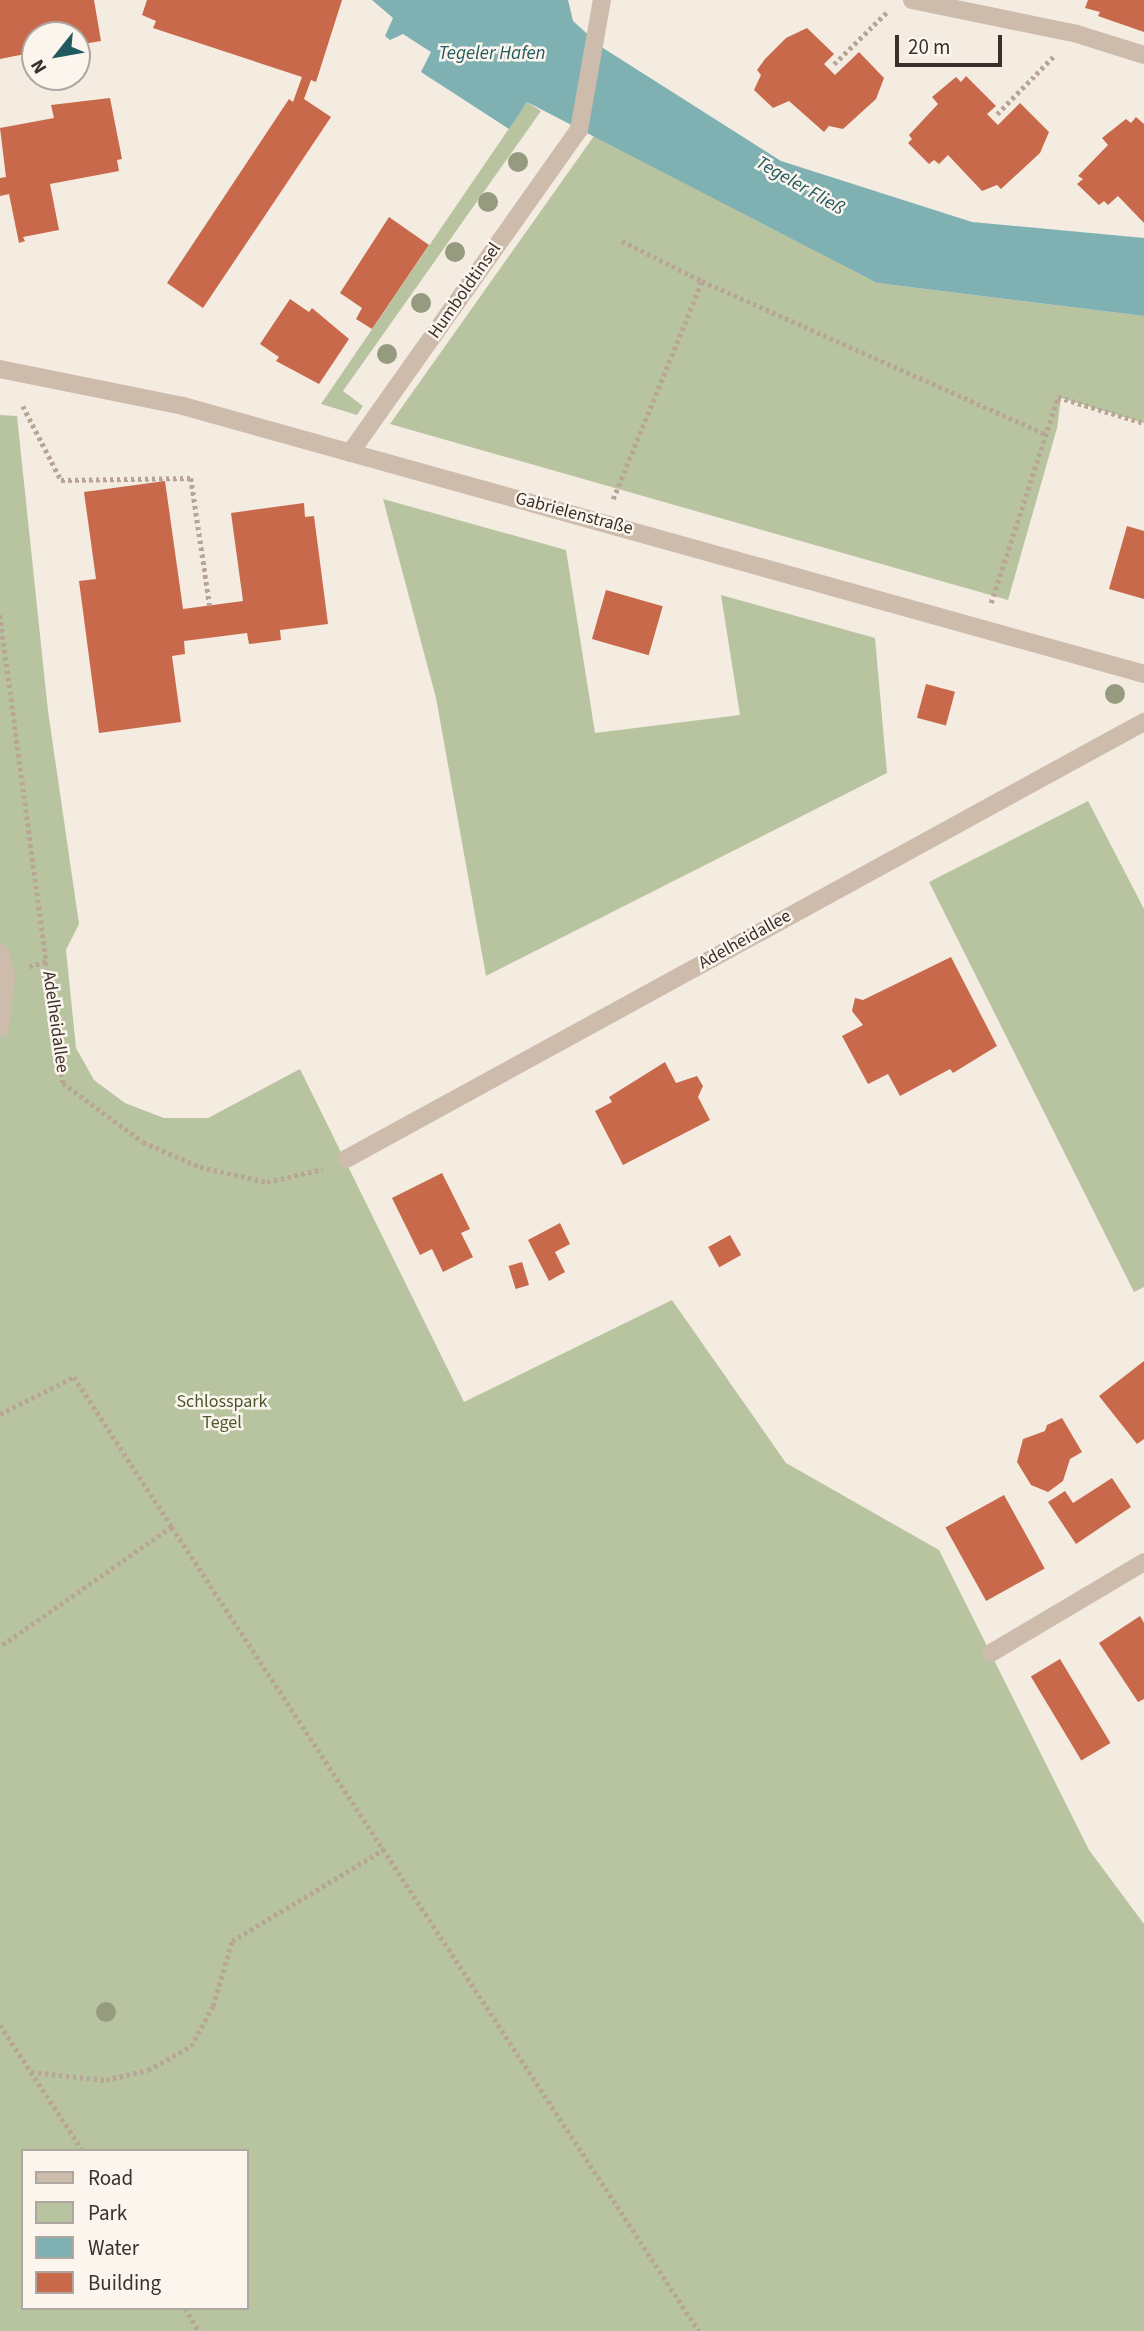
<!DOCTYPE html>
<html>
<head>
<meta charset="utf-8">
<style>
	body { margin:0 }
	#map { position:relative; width:1144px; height:2331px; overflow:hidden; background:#f4ebe1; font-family:"Source Sans 3",sans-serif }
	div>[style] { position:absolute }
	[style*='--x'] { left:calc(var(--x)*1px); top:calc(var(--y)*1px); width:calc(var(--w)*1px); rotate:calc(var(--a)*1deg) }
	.green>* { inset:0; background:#b8c4a0 }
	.water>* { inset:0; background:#7fb0b2 }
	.building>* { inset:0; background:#c8694b; transform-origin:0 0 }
	.path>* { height:4.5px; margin-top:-2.25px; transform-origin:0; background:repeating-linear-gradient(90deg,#b9a596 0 3.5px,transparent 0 7px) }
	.service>* { height:18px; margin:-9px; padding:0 9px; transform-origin:9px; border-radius:9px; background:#cdbbac }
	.minor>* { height:18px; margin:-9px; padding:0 9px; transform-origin:9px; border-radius:9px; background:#cdbbac }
	.trees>* { width:20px; height:20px; margin:-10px; border-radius:50%; background:#969b7f }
	span { translate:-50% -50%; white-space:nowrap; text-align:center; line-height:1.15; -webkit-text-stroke:5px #fbf5ee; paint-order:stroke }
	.street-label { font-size:18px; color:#3b302b }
	.park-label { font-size:18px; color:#4a5a2e }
	.water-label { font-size:19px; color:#1f5a5e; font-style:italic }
	.legend { position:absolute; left:21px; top:2149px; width:228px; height:161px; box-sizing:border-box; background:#fbf5ee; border:2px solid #aea6a0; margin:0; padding:9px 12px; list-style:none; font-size:21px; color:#3b302b }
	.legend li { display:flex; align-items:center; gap:14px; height:35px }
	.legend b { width:35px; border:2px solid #aea6a0 }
	.north { position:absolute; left:21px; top:21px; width:70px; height:70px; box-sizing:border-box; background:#fbf5ee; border:2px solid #aea6a0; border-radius:50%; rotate:239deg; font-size:19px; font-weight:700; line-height:28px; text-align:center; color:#3b302b }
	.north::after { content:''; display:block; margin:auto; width:24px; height:32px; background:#1f5a5e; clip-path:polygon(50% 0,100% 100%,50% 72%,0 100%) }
	.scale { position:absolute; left:895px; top:35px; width:107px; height:32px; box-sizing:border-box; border:4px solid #3b302b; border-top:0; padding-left:9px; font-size:21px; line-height:24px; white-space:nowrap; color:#3b302b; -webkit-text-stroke:5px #fbf5ee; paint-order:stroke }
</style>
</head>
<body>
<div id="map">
	<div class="green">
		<i style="clip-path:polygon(527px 102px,541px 111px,343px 391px,363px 406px,357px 415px,321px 404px)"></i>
		<i style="clip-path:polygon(594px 136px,877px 283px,1144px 316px,1144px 423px,1061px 398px,1057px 428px,1008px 600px,390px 424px)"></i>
		<i style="clip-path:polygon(evenodd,0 415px,17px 416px,48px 711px,79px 924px,66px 950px,76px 1048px,94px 1080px,125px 1103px,164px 1118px,208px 1118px,300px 1069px,464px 1402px,672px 1300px,786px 1463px,939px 1550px,1089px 1850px,1144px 1924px,1144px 2331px,0 2331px,0 415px,23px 2151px,247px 2151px,247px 2308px,23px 2308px,23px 2151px)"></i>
		<i style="clip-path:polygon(383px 499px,566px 550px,595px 733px,740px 715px,721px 595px,875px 638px,887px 773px,486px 976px,436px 698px)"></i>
		<i style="clip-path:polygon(1088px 801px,1144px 909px,1144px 1287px,1134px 1292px,929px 882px)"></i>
	</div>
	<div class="water">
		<i style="clip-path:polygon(372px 0,568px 0,573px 21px,603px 48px,781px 161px,972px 222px,1144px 238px,1144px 316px,877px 283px,527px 102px,509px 129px,421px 72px,431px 52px,403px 34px,390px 40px,385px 36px,393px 18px)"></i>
	</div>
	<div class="building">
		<i style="clip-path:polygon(0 0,94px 0,101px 41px,77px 45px,77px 35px,35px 35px,35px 52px,0 59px)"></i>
		<i style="clip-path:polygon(147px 0,342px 0,316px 82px,311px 80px,304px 99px,331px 117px,203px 308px,167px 283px,289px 99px,293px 102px,302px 77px,153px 28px,156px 21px,142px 15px)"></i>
		<i style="clip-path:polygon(1088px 0,1144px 0,1144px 32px,1098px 16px,1100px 12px,1085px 8px)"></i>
		<i style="clip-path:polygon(807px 28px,834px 54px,824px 64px,835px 75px,859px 52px,884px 78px,876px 99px,843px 129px,829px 126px,824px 132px,789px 101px,773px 108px,754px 90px,761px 75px,757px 70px,765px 59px,786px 38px)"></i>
		<i style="clip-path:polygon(966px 76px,996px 106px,987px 114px,998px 125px,1020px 103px,1049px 132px,1040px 153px,1001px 189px,997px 185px,982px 191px,948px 155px,939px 164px,934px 160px,929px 164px,908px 143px,912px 139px,909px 135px,938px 104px,932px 97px,956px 77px,961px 82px)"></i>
		<i style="clip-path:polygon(110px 98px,122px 159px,117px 160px,119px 171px,50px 184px,59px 230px,23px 237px,25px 241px,19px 243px,9px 194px,0 196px,0 178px,6px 177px,0 128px,54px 118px,51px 105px)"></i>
		<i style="clip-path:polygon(1136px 117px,1144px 124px,1144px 223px,1118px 196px,1108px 205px,1104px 201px,1099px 205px,1077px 184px,1083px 179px,1078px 176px,1108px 145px,1102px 138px,1126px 119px,1131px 123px)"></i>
		<i style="clip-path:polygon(389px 217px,429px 245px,372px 329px,356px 319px,362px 308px,340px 293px)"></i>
		<i style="clip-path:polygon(290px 299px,309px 312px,312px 308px,349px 339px,319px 384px,276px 361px,279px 357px,260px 344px)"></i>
		<i style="clip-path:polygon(165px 481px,183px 609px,243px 601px,231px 513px,304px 503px,305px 517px,314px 516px,328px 624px,280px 630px,281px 640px,249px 644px,247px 633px,184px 641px,185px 654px,172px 656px,181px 722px,99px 733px,79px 581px,96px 579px,84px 492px)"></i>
		<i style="clip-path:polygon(1127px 526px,1144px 531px,1144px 599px,1109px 589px)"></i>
		<i style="left:606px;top:590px;width:59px;height:51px;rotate:16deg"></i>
		<i style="left:926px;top:684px;width:30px;height:35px;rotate:15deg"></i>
		<i style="clip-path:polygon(951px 957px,997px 1046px,953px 1073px,950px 1069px,900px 1096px,888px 1074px,868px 1084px,842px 1036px,863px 1025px,852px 1011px,855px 998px,863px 1000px)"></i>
		<i style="clip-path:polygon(665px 1062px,676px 1083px,697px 1076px,703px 1086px,698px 1097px,710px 1120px,623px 1165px,595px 1111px,612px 1102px,609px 1097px)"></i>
		<i style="clip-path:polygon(442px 1173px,470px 1229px,461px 1233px,473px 1257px,443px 1272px,432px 1249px,420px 1255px,392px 1198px)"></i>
		<i style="clip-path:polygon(560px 1223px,570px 1244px,555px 1252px,565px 1272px,549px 1281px,528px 1240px)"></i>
		<i style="left:730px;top:1235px;width:23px;height:25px;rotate:61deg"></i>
		<i style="left:522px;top:1262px;width:24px;height:14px;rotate:73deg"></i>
		<i style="clip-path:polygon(1144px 1361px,1144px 1439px,1137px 1444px,1099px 1396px)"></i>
		<i style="clip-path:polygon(1062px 1418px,1082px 1452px,1070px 1459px,1063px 1481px,1048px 1492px,1031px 1485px,1017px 1462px,1023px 1439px,1045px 1431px,1047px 1425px)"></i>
		<i style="clip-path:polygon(1112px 1478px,1131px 1507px,1076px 1544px,1048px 1502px,1065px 1491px,1073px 1503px)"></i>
		<i style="left:1004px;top:1495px;width:84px;height:67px;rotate:61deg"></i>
		<i style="clip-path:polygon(1140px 1616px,1144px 1623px,1144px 1699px,1138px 1702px,1099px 1643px)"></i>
		<i style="left:1060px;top:1659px;width:98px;height:34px;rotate:59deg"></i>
	</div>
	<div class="path">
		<i style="--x:834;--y:64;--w:76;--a:-44.5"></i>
		<i style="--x:997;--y:114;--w:80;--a:-45.5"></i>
		<i style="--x:622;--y:241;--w:89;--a:26.6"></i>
		<i style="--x:23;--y:406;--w:83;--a:62.8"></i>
		<i style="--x:61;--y:480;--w:130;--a:-0.9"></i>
		<i style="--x:191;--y:478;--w:129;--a:81.6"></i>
		<i style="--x:613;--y:499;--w:235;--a:-67.8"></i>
		<i style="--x:702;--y:281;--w:376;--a:24"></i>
		<i style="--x:991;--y:603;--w:217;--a:-72"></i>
		<i style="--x:1058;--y:397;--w:90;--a:16.8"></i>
		<i style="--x:0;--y:615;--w:350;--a:82.4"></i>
		<i style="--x:46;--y:962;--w:17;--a:163"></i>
		<i style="--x:46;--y:962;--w:122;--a:82"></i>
		<i style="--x:63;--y:1083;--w:99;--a:36.4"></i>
		<i style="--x:143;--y:1142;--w:62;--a:23.7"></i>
		<i style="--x:200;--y:1167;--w:69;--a:12.6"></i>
		<i style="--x:267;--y:1182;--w:57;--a:-13.1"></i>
		<i style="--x:0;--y:1414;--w:83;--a:-26.6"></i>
		<i style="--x:74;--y:1377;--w:179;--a:56.8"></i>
		<i style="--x:172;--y:1527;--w:210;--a:145.1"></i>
		<i style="--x:172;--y:1527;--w:961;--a:56.76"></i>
		<i style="--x:0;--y:2025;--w:151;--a:56.6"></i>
		<i style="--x:31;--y:2072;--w:75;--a:6.1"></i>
		<i style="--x:106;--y:2080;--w:43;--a:-13.4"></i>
		<i style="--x:148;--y:2070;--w:49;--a:-29.2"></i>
		<i style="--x:191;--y:2046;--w:46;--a:-61.2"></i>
		<i style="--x:213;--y:2006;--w:68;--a:-73.7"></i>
		<i style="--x:232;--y:1941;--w:180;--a:-31.1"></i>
		<i style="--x:185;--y:2308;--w:27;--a:59"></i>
	</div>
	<div class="service">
		<i style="--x:912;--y:0;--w:168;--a:11.6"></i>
		<i style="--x:1077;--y:34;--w:70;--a:17.4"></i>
		<i style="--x:350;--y:453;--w:396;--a:-54.7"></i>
		<i style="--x:579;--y:130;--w:132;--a:-80"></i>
		<i style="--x:0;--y:953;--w:23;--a:75"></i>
		<i style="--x:6;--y:975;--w:53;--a:96.5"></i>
	</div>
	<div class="minor">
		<i style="--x:0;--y:369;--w:187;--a:11.4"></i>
		<i style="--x:183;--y:406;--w:998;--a:15.58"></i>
		<i style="--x:346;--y:1159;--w:910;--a:-28.71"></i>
		<i style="--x:991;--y:1653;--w:178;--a:-30.7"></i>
	</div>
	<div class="trees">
		<i style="left:518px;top:162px"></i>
		<i style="left:488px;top:202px"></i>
		<i style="left:455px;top:252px"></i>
		<i style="left:421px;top:303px"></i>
		<i style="left:387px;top:354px"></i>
		<i style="left:1115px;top:694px"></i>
		<i style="left:106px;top:2012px"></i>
	</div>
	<div class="street-label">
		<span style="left:465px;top:291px;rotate:-55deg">Humboldtinsel</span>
		<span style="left:574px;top:514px;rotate:15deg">Gabrielenstraße</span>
		<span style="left:745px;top:940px;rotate:-29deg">Adelheidallee</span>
		<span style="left:55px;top:1022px;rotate:82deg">Adelheidallee</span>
	</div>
	<div class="park-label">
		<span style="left:222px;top:1413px">Schlosspark<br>Tegel</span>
	</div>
	<div class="water-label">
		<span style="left:492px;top:54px">Tegeler Hafen</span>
		<span style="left:800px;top:186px;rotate:30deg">Tegeler Fließ</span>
	</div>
	<ul class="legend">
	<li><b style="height:9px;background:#cdbbac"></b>Road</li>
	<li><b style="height:19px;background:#b8c4a0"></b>Park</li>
	<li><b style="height:19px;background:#7fb0b2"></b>Water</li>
	<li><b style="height:19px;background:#c8694b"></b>Building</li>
	</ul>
	<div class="north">N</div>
	<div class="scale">20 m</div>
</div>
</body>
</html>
